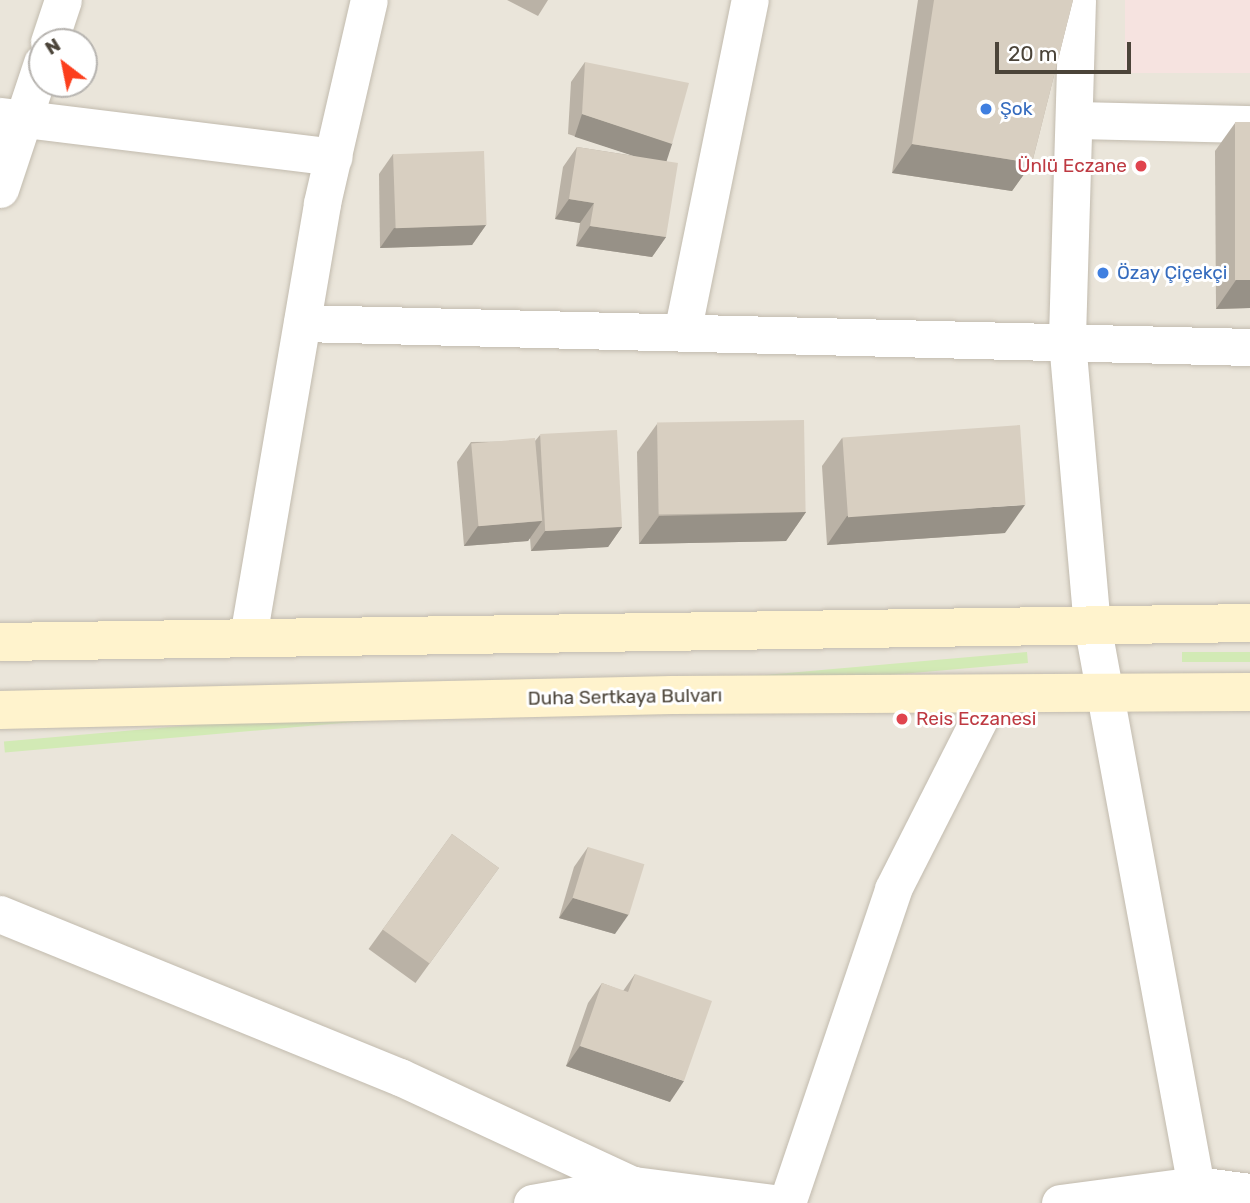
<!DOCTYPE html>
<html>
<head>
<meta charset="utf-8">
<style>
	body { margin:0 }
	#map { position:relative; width:1250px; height:1203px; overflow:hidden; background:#f6f3ec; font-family:Rubik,sans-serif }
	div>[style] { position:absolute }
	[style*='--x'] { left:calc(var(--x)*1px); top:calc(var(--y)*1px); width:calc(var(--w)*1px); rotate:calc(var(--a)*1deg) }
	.residential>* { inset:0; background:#eae5da }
	.medical>* { inset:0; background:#f6e3e0; transform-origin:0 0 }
	.green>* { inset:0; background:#d2eab5; transform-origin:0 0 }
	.roads { filter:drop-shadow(0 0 2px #c2bbae) drop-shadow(0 0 2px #c2bbae) }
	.street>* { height:37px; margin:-18.5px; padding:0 18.5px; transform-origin:18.5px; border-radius:18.5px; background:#fff }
	.secondary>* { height:38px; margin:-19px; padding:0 19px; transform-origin:19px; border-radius:19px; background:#fff3cd }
	.wall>* { inset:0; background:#bab2a6; transform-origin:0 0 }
	.shaded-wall>* { inset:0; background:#979187; transform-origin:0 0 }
	.building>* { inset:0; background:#d8cfc1; transform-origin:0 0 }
	.dots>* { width:19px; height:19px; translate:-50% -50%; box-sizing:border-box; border:4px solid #fff; border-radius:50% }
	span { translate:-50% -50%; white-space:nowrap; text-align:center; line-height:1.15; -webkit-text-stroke:6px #fff; paint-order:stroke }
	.shop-label { font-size:19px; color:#366cbe }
	.left { translate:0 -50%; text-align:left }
	.health-label { font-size:19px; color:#be3a42 }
	.right { translate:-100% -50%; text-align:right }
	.street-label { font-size:19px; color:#4b4439 }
	.north { position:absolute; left:28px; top:28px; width:70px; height:70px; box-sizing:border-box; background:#fff; border:2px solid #b7b4b0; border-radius:50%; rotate:328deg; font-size:19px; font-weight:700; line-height:28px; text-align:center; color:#4b4439 }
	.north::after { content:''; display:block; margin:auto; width:24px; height:32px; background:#fc3f1d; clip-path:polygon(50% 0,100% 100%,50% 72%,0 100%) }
	.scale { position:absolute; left:995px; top:42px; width:136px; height:32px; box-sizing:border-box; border:4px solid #4b4439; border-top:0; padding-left:9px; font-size:21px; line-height:24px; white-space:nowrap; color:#4b4439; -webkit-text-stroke:5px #fff; paint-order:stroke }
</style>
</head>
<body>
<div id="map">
	<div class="residential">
		<i style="clip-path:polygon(evenodd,0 0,1250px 0,1250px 1203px,0 1203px,0 0,42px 42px,84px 42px,84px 84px,42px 84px,42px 42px)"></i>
	</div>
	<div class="medical">
		<i style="left:1125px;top:0;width:125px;height:73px"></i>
	</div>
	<div class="green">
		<i style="left:1027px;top:652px;width:11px;height:1027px;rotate:85deg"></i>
		<i style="left:1250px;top:652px;width:10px;height:68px;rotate:90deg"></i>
	</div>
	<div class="roads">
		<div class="street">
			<i style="--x:1077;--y:0;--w:341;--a:91.7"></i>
			<i style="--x:1067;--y:341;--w:284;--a:85"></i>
			<i style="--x:1092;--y:624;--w:589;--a:79.53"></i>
			<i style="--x:49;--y:42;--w:44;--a:-71.6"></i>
			<i style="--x:0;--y:116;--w:336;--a:7"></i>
			<i style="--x:1074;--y:120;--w:176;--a:1.3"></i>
			<i style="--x:0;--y:189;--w:133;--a:-71.6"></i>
			<i style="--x:302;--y:323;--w:948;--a:1.45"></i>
			<i style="--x:683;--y:328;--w:335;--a:-78.5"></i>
			<i style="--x:248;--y:637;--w:440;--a:-80.3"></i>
			<i style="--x:322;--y:203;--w:208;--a:-77"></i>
			<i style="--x:0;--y:914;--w:432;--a:22.2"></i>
			<i style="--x:400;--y:1077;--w:257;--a:24.9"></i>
			<i style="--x:633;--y:1185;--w:19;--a:72"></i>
			<i style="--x:532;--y:1203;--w:103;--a:-10.1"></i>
			<i style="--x:633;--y:1185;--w:141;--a:7.3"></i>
			<i style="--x:787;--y:1203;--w:331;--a:-71.3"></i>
			<i style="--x:893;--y:889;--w:219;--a:-63.1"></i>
			<i style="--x:1060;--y:1203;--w:137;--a:-7.5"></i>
			<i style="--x:1196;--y:1185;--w:54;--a:7.4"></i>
		</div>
		<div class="secondary">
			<i style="--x:0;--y:642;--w:1250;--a:-0.87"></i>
			<i style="--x:0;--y:710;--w:672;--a:-1.28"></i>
			<i style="--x:672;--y:695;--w:578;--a:-0.3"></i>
		</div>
	</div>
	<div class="wall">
		<i style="clip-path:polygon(507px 0,548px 0,538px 16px)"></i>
		<i style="clip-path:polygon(918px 0,1073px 0,1032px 163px,1012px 191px,892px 173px)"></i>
		<i style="clip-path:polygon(585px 62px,661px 160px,666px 237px,652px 257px,576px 246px,580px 223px,555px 219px,563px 167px,577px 147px,635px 156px,568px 134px,571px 82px)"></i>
		<i style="clip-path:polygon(1235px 123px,1250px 308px,1216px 309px,1215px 151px)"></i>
		<i style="clip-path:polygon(393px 154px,486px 225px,472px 245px,380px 248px,379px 174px)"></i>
		<i style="clip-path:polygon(657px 424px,806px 512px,786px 541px,639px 544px,637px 452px)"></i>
		<i style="clip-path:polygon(540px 435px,622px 527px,608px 547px,531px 551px,530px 538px,528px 541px,464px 546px,457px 462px,471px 442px,535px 441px)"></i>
		<i style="clip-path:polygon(842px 438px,1005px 533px,827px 545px,822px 466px)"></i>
		<i style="left:452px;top:834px;width:58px;height:142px;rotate:36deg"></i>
		<i style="clip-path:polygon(588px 847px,615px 934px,559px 918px,574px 867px)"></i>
		<i style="clip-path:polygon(635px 974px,670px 1102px,566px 1066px,588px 1003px,602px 983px,623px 991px)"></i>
	</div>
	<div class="shaded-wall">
		<i style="left:582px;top:114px;width:95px;height:24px;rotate:18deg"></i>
		<i style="clip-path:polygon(912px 144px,1032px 163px,1012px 191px,892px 173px)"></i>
		<i style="clip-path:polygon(569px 199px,594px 203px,580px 223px,555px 219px)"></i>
		<i style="clip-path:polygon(486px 225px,472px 245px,380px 248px,394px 228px)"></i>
		<i style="clip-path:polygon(590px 226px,666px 237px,652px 257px,576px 246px)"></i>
		<i style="clip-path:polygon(1236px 280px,1250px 280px,1250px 308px,1216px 309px)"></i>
		<i style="clip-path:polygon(1025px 505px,1005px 533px,827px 545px,847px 516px)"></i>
		<i style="clip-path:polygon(806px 512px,786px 541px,639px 544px,659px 516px)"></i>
		<i style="clip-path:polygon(542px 521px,528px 541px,464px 546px,478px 526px)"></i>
		<i style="clip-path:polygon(622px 527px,608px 547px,531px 551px,545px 531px)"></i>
		<i style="clip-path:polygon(573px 898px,629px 914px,615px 934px,559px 918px)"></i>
		<i style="clip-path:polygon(580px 1046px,684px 1081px,670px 1102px,566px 1066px)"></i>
	</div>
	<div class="building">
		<i style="clip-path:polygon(934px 0,1073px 0,1032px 163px,912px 144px)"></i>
		<i style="clip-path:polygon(585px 62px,689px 83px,672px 144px,582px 114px)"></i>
		<i style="left:1250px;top:122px;width:158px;height:15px;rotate:90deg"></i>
		<i style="clip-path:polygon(577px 147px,678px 163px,666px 237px,590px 226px,594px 203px,569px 199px)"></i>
		<i style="left:484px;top:151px;width:74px;height:91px;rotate:88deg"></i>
		<i style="left:804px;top:420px;width:92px;height:147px;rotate:89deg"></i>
		<i style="left:1020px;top:425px;width:80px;height:178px;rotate:86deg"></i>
		<i style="left:617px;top:430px;width:97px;height:77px;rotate:87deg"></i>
		<i style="left:535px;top:438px;width:83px;height:64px;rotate:85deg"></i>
		<i style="left:452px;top:834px;width:58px;height:118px;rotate:36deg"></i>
		<i style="left:588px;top:847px;width:59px;height:53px;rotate:17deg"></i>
		<i style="clip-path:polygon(635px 974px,712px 1001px,684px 1081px,580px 1046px,602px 983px,628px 992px)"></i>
	</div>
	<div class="dots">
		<i style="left:986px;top:109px;background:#3f7fe0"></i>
		<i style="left:1141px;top:166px;background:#e0444e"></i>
		<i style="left:1103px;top:273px;background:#3f7fe0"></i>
		<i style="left:902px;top:719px;background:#e0444e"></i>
	</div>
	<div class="shop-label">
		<span class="left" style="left:1000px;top:109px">Şok</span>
		<span class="left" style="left:1117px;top:273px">Özay Çiçekçi</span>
	</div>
	<div class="health-label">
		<span class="right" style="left:1127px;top:166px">Ünlü Eczane</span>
		<span class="left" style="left:916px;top:719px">Reis Eczanesi</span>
	</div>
	<div class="street-label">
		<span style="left:625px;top:697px;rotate:-1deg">Duha Sertkaya Bulvarı</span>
	</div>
	<div class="north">N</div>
	<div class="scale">20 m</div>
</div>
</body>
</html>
